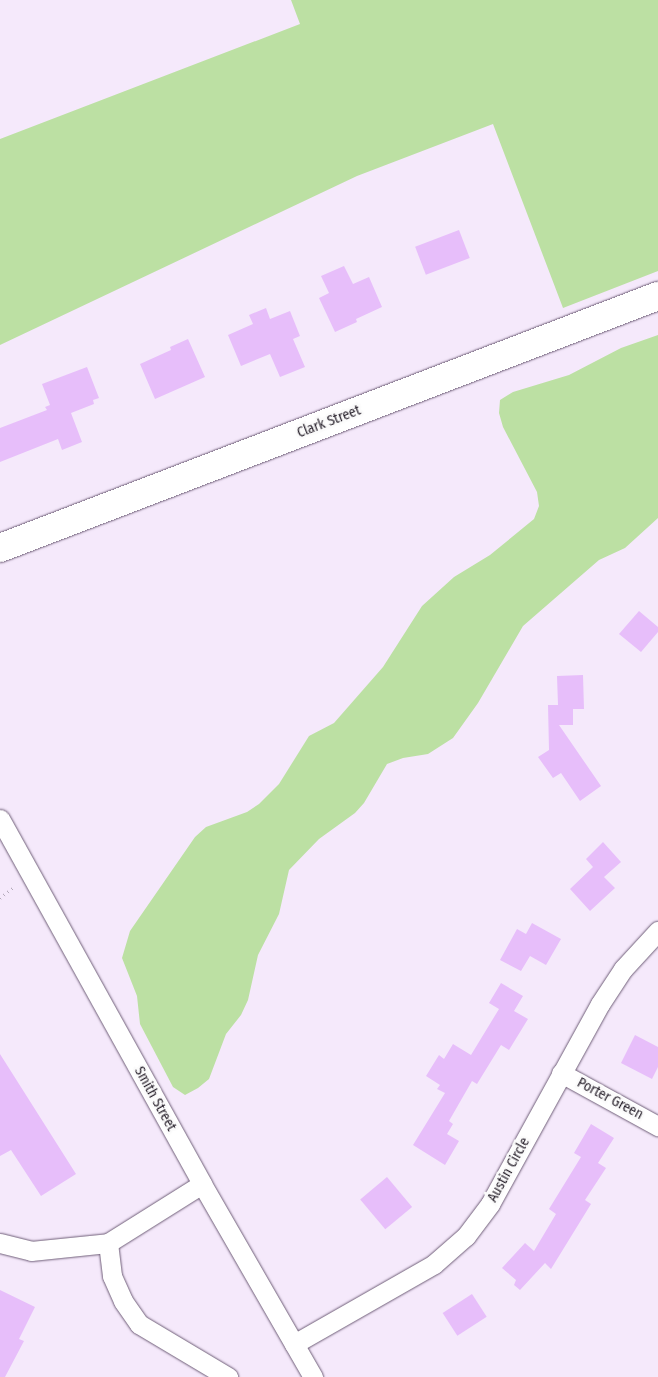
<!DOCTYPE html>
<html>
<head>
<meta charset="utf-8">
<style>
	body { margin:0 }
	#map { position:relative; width:658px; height:1377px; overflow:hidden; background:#f5e9fb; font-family:"Fira Sans Condensed",sans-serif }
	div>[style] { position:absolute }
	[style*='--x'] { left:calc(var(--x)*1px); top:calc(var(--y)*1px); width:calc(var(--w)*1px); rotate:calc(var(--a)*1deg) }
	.green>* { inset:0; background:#bce0a3 }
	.building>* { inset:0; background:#e7befa; transform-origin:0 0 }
	.path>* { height:3px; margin-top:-1.5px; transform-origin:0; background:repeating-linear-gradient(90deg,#b4aaba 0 1px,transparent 0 5px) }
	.roads { filter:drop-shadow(0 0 1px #6f5e78) drop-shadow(0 0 1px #6f5e78) }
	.street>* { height:19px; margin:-9.5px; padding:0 9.5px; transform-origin:9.5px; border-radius:9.5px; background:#fff }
	.secondary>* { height:28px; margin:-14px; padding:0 14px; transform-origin:14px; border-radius:14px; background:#fff }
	span { translate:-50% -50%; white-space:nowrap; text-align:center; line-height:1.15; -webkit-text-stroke:5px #fbfbfb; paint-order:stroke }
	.street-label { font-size:14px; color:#231c27 }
</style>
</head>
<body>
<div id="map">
	<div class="green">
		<i style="clip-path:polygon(291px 0,658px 0,658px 271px,563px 308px,493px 124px,357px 176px,0 345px,0 139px,300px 24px)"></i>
		<i style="clip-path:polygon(658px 335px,658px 518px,625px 548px,599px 560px,523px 626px,478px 703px,453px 738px,428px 754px,403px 758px,387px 764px,364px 803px,355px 813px,319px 839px,289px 870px,279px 914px,258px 955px,248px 1000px,241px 1015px,226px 1034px,209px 1079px,198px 1088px,185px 1095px,173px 1087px,140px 1024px,137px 996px,122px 958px,130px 931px,195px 837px,206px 827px,247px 812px,259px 804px,279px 784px,309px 736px,334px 723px,383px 667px,422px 606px,454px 577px,490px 555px,534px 519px,539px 506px,537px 492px,503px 427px,499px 413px,500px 400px,513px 392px,569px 375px,621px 348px)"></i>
	</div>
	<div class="building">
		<i style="left:459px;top:230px;width:30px;height:47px;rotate:69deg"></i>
		<i style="clip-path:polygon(344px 266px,353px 284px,369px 277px,382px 307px,356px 319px,357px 322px,335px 332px,319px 298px,329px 293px,321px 276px)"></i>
		<i style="clip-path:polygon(266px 308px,270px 319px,290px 311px,300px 336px,293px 339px,305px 367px,280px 377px,270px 354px,241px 366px,228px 335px,253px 324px,249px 315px)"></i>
		<i style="clip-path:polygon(188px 339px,205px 377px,155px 399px,140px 364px,171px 350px,170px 347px)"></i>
		<i style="clip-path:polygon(87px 367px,99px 398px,93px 400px,94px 404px,71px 413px,82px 442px,62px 450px,58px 439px,0 462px,0 428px,47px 410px,45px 407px,50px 405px,42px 384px)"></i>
		<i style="clip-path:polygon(639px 611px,658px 627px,658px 632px,641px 652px,619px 634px)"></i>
		<i style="clip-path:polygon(583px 675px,584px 709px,573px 709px,573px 725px,559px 725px,601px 786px,580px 801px,561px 773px,553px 778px,538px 757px,549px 750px,548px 705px,558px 705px,557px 676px)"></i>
		<i style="clip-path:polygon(603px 842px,621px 862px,604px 877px,615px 888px,590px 911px,570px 889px,593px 867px,586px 859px)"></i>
		<i style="clip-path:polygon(532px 923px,561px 939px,546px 965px,530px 956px,521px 971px,500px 960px,517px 929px,526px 934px)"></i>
		<i style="clip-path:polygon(501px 983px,523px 996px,514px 1011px,528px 1019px,509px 1050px,501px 1045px,477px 1084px,472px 1081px,449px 1121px,453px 1124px,447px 1134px,459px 1141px,445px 1165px,413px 1145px,445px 1093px,437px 1089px,440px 1085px,426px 1076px,439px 1055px,444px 1059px,453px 1044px,471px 1055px,499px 1009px,489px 1003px)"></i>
		<i style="clip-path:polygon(635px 1035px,658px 1047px,658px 1067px,652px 1079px,621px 1063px)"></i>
		<i style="clip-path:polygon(0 1054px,76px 1174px,41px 1196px,11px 1150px,0 1156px)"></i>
		<i style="clip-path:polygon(591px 1124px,614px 1138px,598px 1163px,606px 1168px,585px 1200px,591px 1204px,551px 1269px,545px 1263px,520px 1290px,514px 1285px,516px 1280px,502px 1268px,525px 1243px,534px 1251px,556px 1214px,549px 1209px,581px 1157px,574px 1153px)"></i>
		<i style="left:387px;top:1177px;width:39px;height:35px;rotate:50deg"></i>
		<i style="clip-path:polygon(0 1290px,35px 1307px,19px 1339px,24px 1341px,5px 1377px,0 1377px)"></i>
		<i style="left:472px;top:1294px;width:27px;height:35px;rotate:57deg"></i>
	</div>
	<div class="path">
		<i style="--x:0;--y:898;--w:16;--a:-38"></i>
	</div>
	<div class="roads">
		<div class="street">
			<i style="--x:0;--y:819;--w:417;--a:61"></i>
			<i style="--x:202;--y:1184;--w:223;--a:60.1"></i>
			<i style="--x:561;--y:1073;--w:111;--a:28.7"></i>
			<i style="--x:0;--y:1243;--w:32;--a:14"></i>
			<i style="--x:31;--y:1251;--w:77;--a:-5.9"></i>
			<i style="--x:108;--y:1243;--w:111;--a:-32.1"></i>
			<i style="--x:108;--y:1243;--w:33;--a:83"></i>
			<i style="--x:112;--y:1276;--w:27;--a:66"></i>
			<i style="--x:123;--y:1301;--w:28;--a:55"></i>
			<i style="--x:139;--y:1324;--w:104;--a:30.8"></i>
			<i style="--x:294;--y:1344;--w:161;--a:-29.7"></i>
			<i style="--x:434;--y:1264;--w:43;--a:-41.2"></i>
			<i style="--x:466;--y:1236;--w:40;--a:-53"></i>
			<i style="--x:490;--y:1204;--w:228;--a:-61.2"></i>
			<i style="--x:600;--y:1004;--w:42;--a:-56.7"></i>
			<i style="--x:623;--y:969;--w:52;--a:-47.4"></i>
		</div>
		<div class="secondary">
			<i style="--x:0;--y:548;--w:705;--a:-20.96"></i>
		</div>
	</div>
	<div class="street-label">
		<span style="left:329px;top:422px;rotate:-21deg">Clark Street</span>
		<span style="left:155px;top:1099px;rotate:61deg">Smith Street</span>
		<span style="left:610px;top:1099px;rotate:28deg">Porter Green</span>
		<span style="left:509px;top:1170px;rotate:-61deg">Austin Circle</span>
	</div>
</div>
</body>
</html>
